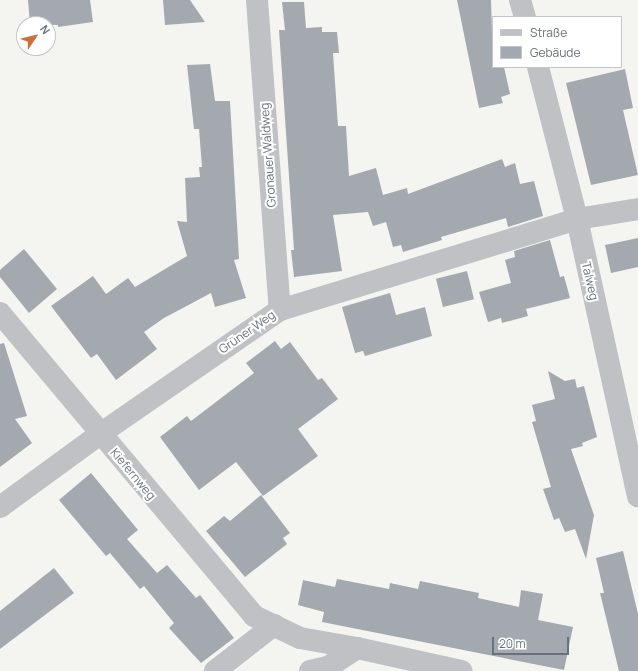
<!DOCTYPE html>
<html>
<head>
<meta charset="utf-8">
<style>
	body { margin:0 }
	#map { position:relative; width:638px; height:671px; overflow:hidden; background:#f4f4f1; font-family:Manrope,sans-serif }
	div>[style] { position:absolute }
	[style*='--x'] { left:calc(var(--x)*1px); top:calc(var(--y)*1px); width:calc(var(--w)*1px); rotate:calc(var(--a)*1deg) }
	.building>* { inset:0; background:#a4a9af; transform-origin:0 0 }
	.minor>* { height:22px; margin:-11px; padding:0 11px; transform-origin:11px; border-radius:11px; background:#bfc1c4 }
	span { translate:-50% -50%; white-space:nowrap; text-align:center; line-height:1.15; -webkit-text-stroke:4px #fff; paint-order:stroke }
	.street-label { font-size:12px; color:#68717e }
	.legend { position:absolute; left:492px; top:16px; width:130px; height:52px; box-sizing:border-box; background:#fff; border:1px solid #c3c6cb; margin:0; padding:5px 7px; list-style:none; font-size:12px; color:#68717e }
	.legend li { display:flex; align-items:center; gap:8px; height:20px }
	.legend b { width:20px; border:1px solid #c3c6cb }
	.north { position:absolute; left:16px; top:16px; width:40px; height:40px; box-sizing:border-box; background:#fff; border:1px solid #c3c6cb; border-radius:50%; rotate:55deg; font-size:11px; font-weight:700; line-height:16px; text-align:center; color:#68717e }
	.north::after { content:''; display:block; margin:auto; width:14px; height:18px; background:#cb6f3b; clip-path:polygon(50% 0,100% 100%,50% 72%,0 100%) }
	.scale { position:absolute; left:492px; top:637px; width:77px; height:18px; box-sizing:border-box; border:2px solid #68717e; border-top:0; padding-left:5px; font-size:12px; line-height:14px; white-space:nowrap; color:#68717e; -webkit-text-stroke:3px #fff; paint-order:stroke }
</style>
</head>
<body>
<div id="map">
	<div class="building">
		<i style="clip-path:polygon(28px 0,90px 0,93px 22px,58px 27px,58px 25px,30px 24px)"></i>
		<i style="clip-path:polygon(163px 0,190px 0,205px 22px,165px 25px)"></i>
		<i style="clip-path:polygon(457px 0,491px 0,493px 67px,504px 67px,510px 94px,501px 97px,503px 103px,479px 108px)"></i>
		<i style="clip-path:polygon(282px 2px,304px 2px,306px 28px,322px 27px,322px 32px,337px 32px,339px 53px,333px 53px,338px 126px,346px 126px,349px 176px,376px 168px,383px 195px,407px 188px,408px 194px,502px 159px,505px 167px,515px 163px,520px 184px,534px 181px,543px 216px,508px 227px,506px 218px,441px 237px,442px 240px,403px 252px,401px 245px,393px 247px,386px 222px,373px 226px,368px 212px,333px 215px,342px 271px,294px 277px,291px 250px,294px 250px,279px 30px,285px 30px)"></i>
		<i style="clip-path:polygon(210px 64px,215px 101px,230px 101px,239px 259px,234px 260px,246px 298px,215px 307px,211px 293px,164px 318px,144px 332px,157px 349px,116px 380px,97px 354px,91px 358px,51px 306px,93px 276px,106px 294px,128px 278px,135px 287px,187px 256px,177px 221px,187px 222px,185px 178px,200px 177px,199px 167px,202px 167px,199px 129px,194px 129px,187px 65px)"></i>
		<i style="clip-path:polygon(625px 69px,633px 108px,623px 110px,638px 175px,591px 185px,566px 83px)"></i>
		<i style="clip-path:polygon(638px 238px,638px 267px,611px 273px,605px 245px)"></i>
		<i style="clip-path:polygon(550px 240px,560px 277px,564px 276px,570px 298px,526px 309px,528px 316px,502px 323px,501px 318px,488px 322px,479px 292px,511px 283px,505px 260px,515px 257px,514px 251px)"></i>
		<i style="clip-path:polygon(24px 249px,57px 289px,29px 313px,0 277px,0 270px)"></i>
		<i style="left:467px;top:271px;width:29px;height:32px;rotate:76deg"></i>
		<i style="clip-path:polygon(390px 293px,396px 315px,425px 307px,432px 336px,365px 356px,363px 351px,355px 353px,342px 307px)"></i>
		<i style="clip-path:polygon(275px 341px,281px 349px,290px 342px,318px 380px,322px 378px,338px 399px,298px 429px,318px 456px,263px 496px,236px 462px,199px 490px,160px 437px,187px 416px,191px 421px,254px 373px,246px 363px)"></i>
		<i style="clip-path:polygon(4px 343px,27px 416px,15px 419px,32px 443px,0 467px,0 344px)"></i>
		<i style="clip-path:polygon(548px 371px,565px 381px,575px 379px,577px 388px,584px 386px,597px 437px,582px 443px,583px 446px,571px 449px,594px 515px,586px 559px,575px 529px,565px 532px,559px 518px,554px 520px,543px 489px,551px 487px,532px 422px,536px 421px,532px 405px,555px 399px)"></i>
		<i style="clip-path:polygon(91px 473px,138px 530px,127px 539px,157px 573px,167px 565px,196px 598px,200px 595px,234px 638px,201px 663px,169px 628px,174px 623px,144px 586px,140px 589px,110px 553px,106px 556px,59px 500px)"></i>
		<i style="clip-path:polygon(261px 495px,290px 533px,283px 538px,287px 544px,245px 577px,206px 531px,224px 516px,230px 521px)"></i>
		<i style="clip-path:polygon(623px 551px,638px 614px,638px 671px,619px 671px,600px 593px,604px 593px,596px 558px)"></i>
		<i style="clip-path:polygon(54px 568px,74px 593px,0 649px,0 611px)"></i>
		<i style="clip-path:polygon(337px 579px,389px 589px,390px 583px,418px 589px,420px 581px,479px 593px,478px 598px,519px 607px,521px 590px,543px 594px,538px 620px,573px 627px,564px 670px,322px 622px,324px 612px,298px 605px,303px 580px,335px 587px)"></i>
	</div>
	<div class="minor">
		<i style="--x:257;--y:0;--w:311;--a:85.8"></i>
		<i style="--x:520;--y:0;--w:18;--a:74"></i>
		<i style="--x:538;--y:67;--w:157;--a:75.6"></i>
		<i style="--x:577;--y:219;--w:284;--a:77.6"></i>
		<i style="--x:0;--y:313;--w:395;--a:50"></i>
		<i style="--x:254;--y:616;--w:51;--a:25.6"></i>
		<i style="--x:300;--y:638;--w:58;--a:10"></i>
		<i style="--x:357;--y:648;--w:107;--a:12.4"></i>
		<i style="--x:0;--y:507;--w:124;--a:-36.1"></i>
		<i style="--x:100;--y:434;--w:219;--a:-34.6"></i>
		<i style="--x:280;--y:310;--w:311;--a:-17"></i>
		<i style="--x:577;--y:219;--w:62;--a:-9.3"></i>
		<i style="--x:215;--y:671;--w:75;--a:-37.9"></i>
		<i style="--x:310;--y:671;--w:18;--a:-13"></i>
		<i style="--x:328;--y:667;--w:35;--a:-33"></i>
	</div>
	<div class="street-label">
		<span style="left:268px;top:155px;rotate:-94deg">Gronauer Waldweg</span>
		<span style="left:590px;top:281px;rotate:77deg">Talweg</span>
		<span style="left:247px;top:332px;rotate:-35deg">Grüner Weg</span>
		<span style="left:133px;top:474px;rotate:50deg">Kiefernweg</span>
	</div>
	<ul class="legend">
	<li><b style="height:5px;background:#bfc1c4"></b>Straße</li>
	<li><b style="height:11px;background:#a4a9af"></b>Gebäude</li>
	</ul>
	<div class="north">N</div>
	<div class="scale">20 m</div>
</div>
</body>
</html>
